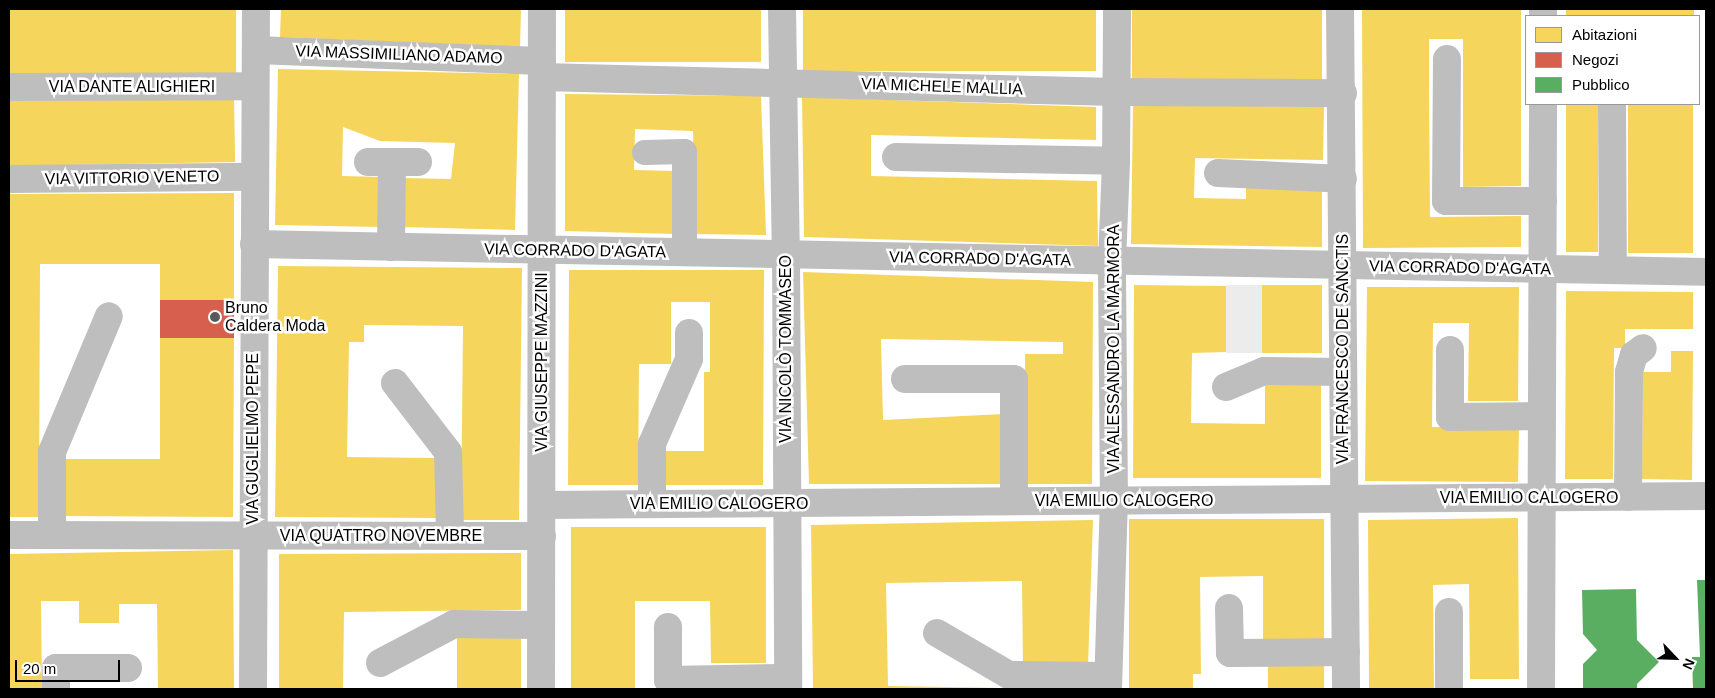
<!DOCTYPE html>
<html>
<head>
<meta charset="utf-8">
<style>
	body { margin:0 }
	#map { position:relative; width:1715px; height:698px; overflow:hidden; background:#fff; font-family:Arial,sans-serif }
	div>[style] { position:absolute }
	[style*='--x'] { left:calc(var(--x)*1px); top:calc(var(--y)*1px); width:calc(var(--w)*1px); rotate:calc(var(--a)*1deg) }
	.green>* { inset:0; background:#ececec; transform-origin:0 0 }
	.homes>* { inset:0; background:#f6d55c; transform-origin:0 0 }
	.shops>* { inset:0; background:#d6604d; transform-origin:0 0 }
	.public>* { inset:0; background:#5aae61 }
	.pedestrian>* { height:25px; margin:-12.5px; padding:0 12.5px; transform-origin:12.5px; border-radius:12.5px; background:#bebebe }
	.minor>* { height:28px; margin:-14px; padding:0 14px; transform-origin:14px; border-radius:14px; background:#bebebe }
	.tertiary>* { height:28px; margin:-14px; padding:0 14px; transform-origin:14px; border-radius:14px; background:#bebebe }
	.dots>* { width:14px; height:14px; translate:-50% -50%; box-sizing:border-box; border:2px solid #fff; border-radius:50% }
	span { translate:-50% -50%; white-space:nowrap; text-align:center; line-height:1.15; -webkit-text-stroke:5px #fff; paint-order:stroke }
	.street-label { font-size:16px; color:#000 }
	.poi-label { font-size:16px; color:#000 }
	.left { translate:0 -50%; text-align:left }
	.frame { position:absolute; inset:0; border:10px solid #000; pointer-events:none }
	.legend { position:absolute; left:1525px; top:15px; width:175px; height:90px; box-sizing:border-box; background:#fff; border:1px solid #999; margin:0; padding:6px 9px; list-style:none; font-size:15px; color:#000 }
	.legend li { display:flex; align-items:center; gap:10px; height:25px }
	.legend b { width:25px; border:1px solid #999 }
	.north { position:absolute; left:1650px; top:633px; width:50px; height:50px; -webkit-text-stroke:4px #fff; paint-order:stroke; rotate:114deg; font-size:14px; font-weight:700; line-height:20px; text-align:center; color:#000 }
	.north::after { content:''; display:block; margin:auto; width:18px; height:22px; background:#000; clip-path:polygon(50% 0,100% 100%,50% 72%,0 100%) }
	.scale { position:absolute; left:15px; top:660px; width:105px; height:22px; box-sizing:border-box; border:2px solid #000; border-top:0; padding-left:6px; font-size:15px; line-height:18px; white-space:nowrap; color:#000; -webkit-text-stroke:4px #fff; paint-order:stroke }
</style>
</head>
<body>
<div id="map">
	<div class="green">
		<i style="left:1262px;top:285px;width:68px;height:36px;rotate:90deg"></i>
	</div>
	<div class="homes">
		<i style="left:9px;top:9px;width:227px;height:66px"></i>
		<i style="clip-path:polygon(281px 9px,521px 9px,520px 47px,280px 37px)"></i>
		<i style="left:565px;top:9px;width:196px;height:53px"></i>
		<i style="left:803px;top:9px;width:293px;height:62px"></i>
		<i style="left:1132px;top:9px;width:190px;height:72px"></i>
		<i style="clip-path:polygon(1362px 9px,1521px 9px,1521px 186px,1463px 187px,1463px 39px,1429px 39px,1429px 86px,1430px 217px,1521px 216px,1521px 247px,1363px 248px)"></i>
		<i style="left:1566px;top:9px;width:128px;height:7px"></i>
		<i style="clip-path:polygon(278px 69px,519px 74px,515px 230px,400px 227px,401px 178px,451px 179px,455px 143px,380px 141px,343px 127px,342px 176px,382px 177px,381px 227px,275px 225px)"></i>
		<i style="clip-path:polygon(565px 94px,761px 96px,766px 235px,695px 234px,693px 131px,635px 129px,634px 170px,676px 171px,674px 234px,565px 231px)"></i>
		<i style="left:234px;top:97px;width:65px;height:225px;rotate:89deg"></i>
		<i style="clip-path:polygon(802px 97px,1096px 107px,1096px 140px,871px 135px,871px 176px,1097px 181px,1098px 246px,804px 237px)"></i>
		<i style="clip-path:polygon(1133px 104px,1324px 107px,1323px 160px,1195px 158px,1194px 198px,1246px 199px,1246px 188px,1322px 189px,1322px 247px,1131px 244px)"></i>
		<i style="left:1566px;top:104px;width:32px;height:148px"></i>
		<i style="left:1628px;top:104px;width:65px;height:149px"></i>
		<i style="clip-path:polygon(234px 193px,234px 300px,160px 300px,160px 264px,40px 264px,39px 517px,9px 517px,9px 194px)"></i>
		<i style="clip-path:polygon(278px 266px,522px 268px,519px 520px,461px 520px,463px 326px,364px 325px,364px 342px,349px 342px,347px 457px,437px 458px,436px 518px,275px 517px)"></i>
		<i style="clip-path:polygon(569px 270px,764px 270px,763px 485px,662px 485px,663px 451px,704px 451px,704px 372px,710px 372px,710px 302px,671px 302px,671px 364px,639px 364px,638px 485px,568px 485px)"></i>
		<i style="clip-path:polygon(803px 272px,1093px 282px,1092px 484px,1026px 484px,1025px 354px,1063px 354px,1063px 342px,881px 339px,883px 420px,1003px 414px,1001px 484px,809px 484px)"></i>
		<i style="clip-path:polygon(1134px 285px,1226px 286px,1226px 352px,1192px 353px,1191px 423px,1265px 424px,1265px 384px,1321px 384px,1321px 478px,1133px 478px)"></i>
		<i style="left:1262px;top:285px;width:60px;height:68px"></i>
		<i style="clip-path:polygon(1367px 287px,1519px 287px,1518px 401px,1468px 401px,1469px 323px,1433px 323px,1432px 427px,1519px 428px,1518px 482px,1365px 481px)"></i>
		<i style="clip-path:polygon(1566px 291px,1693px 292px,1693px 329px,1625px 329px,1625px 348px,1614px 348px,1613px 479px,1565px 479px)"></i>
		<i style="clip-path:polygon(234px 337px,233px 517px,61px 516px,61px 459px,160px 459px,160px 338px)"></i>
		<i style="clip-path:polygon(1671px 351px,1693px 351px,1692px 480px,1642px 479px,1643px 372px,1671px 372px)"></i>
		<i style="clip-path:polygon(1518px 518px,1519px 679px,1470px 679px,1469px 584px,1433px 585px,1434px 689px,1369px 689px,1368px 520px)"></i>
		<i style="clip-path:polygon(1129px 519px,1324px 519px,1324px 639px,1263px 640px,1263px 576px,1200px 577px,1201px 674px,1193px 674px,1193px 689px,1129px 689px)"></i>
		<i style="clip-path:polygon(1093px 520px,1088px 666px,1023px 668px,1022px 581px,886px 583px,888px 686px,1066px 689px,813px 689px,811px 525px)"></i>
		<i style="clip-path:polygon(571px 527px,766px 527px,766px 663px,711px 663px,710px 601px,635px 601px,635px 689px,571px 689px)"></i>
		<i style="clip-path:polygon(233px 550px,234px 689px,158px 689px,157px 604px,119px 604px,119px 623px,79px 623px,79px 601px,41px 601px,42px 689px,9px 689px,9px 554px)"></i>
		<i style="clip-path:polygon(521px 553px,521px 610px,344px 612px,343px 689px,279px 689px,279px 554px)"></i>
		<i style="left:521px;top:637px;width:52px;height:64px;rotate:90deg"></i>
		<i style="left:1268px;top:661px;width:56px;height:28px"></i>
	</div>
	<div class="shops">
		<i style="left:160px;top:300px;width:74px;height:38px"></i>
	</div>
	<div class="public">
		<i style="clip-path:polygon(1697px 580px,1706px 580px,1706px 689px,1693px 689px,1692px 657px,1700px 657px)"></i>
		<i style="clip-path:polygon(1636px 589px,1637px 640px,1659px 662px,1637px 684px,1637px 689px,1583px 689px,1583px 664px,1597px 650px,1583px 634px,1582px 590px)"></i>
	</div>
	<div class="pedestrian">
		<i style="--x:644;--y:152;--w:40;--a:-1.4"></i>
		<i style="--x:684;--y:151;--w:102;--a:90"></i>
	</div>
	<div class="minor">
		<i style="--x:782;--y:9;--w:246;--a:89.1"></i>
		<i style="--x:786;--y:255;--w:434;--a:89.7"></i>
		<i style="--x:1543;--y:16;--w:7;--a:-90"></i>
		<i style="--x:256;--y:50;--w:286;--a:2.2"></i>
		<i style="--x:1447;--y:59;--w:142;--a:90.4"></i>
		<i style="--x:1446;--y:201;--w:97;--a:0"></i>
		<i style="--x:542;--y:77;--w:574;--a:1.5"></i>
		<i style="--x:1116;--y:92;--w:227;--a:0.3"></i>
		<i style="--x:9;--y:87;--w:246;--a:-0.2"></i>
		<i style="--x:1612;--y:104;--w:166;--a:89.7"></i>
		<i style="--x:896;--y:157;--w:220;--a:1"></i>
		<i style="--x:368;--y:162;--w:24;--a:0"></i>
		<i style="--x:1218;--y:173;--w:125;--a:2.7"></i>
		<i style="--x:9;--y:179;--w:246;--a:-0.5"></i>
		<i style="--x:254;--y:244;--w:1452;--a:1.1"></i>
		<i style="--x:391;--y:247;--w:85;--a:-89.3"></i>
		<i style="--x:392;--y:162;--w:26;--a:0"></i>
		<i style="--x:1450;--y:350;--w:67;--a:90"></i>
		<i style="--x:1450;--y:417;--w:92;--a:-0.6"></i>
		<i style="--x:905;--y:379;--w:109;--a:0"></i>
		<i style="--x:1014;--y:379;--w:122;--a:90"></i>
		<i style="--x:395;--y:383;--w:87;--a:52.5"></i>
		<i style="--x:448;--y:452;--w:84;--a:88.6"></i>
		<i style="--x:1226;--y:387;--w:41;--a:-22.8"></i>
		<i style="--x:1264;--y:371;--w:79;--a:0.7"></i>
		<i style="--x:1628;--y:497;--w:125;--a:-89.5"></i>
		<i style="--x:1629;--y:372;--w:18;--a:-74"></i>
		<i style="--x:1634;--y:355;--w:11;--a:-38"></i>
		<i style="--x:652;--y:504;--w:60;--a:-90"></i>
		<i style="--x:652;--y:444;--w:93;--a:-66.5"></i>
		<i style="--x:689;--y:359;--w:26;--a:-90"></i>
		<i style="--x:543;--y:505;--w:1163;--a:-0.44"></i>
		<i style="--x:9;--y:535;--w:533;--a:0.11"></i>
		<i style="--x:52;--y:535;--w:83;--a:-90"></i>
		<i style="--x:52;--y:452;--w:147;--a:-67.3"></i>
		<i style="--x:1229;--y:608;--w:45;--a:88.7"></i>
		<i style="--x:1230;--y:653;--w:116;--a:-0.5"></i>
		<i style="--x:668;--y:627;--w:53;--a:90"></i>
		<i style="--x:668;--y:680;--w:120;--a:-1"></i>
		<i style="--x:937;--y:633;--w:83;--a:30.3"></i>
		<i style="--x:1009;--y:675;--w:99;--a:0.6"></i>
		<i style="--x:380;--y:663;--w:84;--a:-27.8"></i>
		<i style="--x:454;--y:624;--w:87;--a:0.7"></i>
		<i style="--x:56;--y:689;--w:21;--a:-90"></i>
		<i style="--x:56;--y:668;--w:72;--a:0"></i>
		<i style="--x:253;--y:689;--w:680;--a:-89.75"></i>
		<i style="--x:541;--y:689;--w:680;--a:-89.92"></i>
		<i style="--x:1449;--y:689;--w:77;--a:-90"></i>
		<i style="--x:1541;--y:689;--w:585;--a:-89.8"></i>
	</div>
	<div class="tertiary">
		<i style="--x:1340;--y:9;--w:680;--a:89.49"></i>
		<i style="--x:1108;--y:689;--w:188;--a:-88.2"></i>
		<i style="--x:1114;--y:501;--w:239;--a:-90.5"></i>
		<i style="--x:1112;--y:262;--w:101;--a:-87.7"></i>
		<i style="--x:1116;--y:161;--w:152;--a:-89.6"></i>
	</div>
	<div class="dots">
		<i style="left:215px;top:317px;background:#595959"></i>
	</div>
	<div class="street-label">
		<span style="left:399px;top:55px;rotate:2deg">VIA MASSIMILIANO ADAMO</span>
		<span style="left:132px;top:87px">VIA DANTE ALIGHIERI</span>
		<span style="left:942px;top:87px;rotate:2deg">VIA MICHELE MALLIA</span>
		<span style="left:132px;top:178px;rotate:-1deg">VIA VITTORIO VENETO</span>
		<span style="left:575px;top:251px;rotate:1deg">VIA CORRADO D'AGATA</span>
		<span style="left:980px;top:259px;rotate:1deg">VIA CORRADO D'AGATA</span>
		<span style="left:1460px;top:268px;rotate:1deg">VIA CORRADO D'AGATA</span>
		<span style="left:786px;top:349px;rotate:-90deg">VIA NICOLÒ TOMMASEO</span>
		<span style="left:1114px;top:349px;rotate:-90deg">VIA ALESSANDRO LA MARMORA</span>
		<span style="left:1343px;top:349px;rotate:-90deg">VIA FRANCESCO DE SANCTIS</span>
		<span style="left:542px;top:362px;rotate:-90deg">VIA GIUSEPPE MAZZINI</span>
		<span style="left:253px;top:439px;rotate:-90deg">VIA GUGLIELMO PEPE</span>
		<span style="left:1529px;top:498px">VIA EMILIO CALOGERO</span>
		<span style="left:1124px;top:501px">VIA EMILIO CALOGERO</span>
		<span style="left:719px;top:504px">VIA EMILIO CALOGERO</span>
		<span style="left:381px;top:536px">VIA QUATTRO NOVEMBRE</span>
	</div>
	<div class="poi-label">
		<span class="left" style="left:225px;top:317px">Bruno<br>Caldera Moda</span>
	</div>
	<div class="frame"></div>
	<ul class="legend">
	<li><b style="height:14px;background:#f6d55c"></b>Abitazioni</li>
	<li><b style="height:14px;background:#d6604d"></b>Negozi</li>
	<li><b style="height:14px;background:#5aae61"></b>Pubblico</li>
	</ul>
	<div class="north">N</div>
	<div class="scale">20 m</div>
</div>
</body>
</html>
